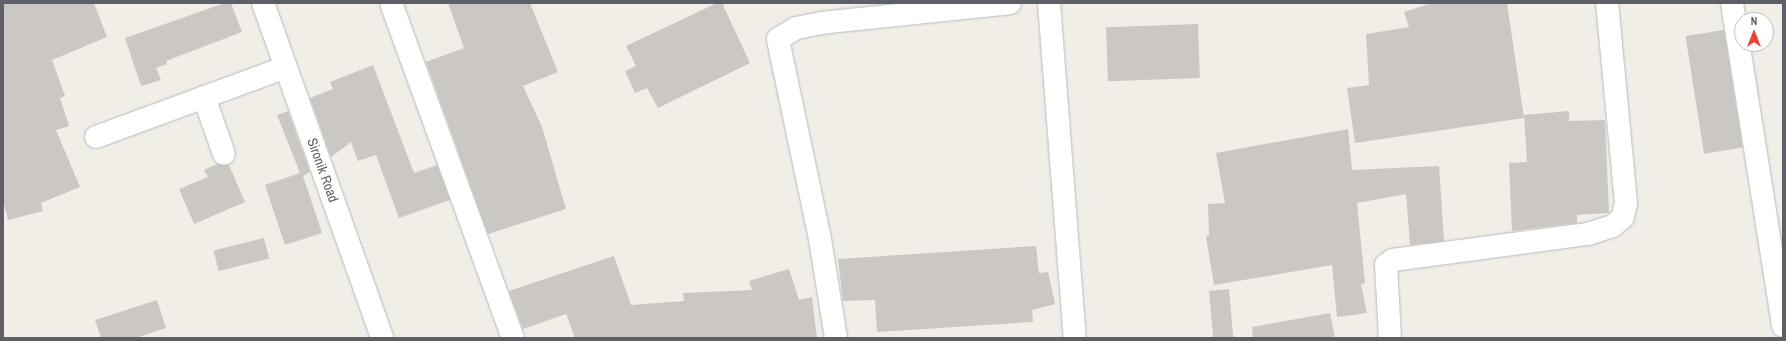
<!DOCTYPE html>
<html>
<head>
<meta charset="utf-8">
<style>
	body { margin:0 }
	#map { position:relative; width:1786px; height:341px; overflow:hidden; background:#f0eee6; font-family:"Archivo Narrow",sans-serif }
	div>[style] { position:absolute }
	[style*='--x'] { left:calc(var(--x)*1px); top:calc(var(--y)*1px); width:calc(var(--w)*1px); rotate:calc(var(--a)*1deg) }
	.building>* { inset:0; background:#cbc8c3; transform-origin:0 0 }
	.roads { filter:drop-shadow(0 0 1px #b8bbc0) drop-shadow(0 0 1px #b8bbc0) }
	.minor>* { height:22px; margin:-11px; padding:0 11px; transform-origin:11px; border-radius:11px; background:#fff }
	span { translate:-50% -50%; white-space:nowrap; text-align:center; line-height:1.15; -webkit-text-stroke:3px #fff; paint-order:stroke }
	.street-label { font-size:14px; color:#5d6167 }
	.frame { position:absolute; inset:0; border:4px solid #5d6167; pointer-events:none }
	.north { position:absolute; left:1734px; top:12px; width:40px; height:40px; box-sizing:border-box; background:#fff; border:1px solid #bec0c2; border-radius:50%; rotate:0deg; font-size:11px; font-weight:700; line-height:16px; text-align:center; color:#5d6167 }
	.north::after { content:''; display:block; margin:auto; width:14px; height:18px; background:#ef412d; clip-path:polygon(50% 0,100% 100%,50% 72%,0 100%) }
</style>
</head>
<body>
<div id="map">
	<div class="building">
		<i style="clip-path:polygon(3px 3px,94px 3px,107px 37px,52px 60px,65px 96px,60px 98px,69px 126px,56px 130px,80px 187px,41px 203px,43px 211px,8px 220px,3px 200px)"></i>
		<i style="clip-path:polygon(225px 3px,231px 3px,242px 32px,166px 61px,167px 64px,156px 68px,161px 80px,141px 86px,125px 38px)"></i>
		<i style="clip-path:polygon(448px 3px,530px 3px,558px 72px,523px 86px,542px 127px,566px 209px,488px 234px,426px 62px,464px 48px)"></i>
		<i style="clip-path:polygon(717px 3px,722px 3px,750px 63px,658px 108px,647px 88px,635px 93px,625px 71px,636px 66px,626px 46px)"></i>
		<i style="clip-path:polygon(1432px 3px,1507px 3px,1524px 118px,1355px 143px,1347px 88px,1369px 85px,1366px 34px,1409px 27px,1404px 12px)"></i>
		<i style="left:1198px;top:24px;width:54px;height:92px;rotate:88deg"></i>
		<i style="left:1724px;top:30px;width:119px;height:39px;rotate:81deg"></i>
		<i style="clip-path:polygon(373px 65px,414px 173px,437px 165px,450px 200px,399px 218px,376px 155px,358px 161px,351px 142px,331px 157px,310px 98px,333px 89px,330px 82px)"></i>
		<i style="clip-path:polygon(288px 111px,310px 172px,303px 176px,322px 233px,285px 245px,265px 185px,300px 173px,277px 115px)"></i>
		<i style="clip-path:polygon(1569px 111px,1569px 121px,1605px 120px,1609px 213px,1577px 215px,1577px 223px,1512px 231px,1509px 163px,1527px 162px,1524px 115px)"></i>
		<i style="clip-path:polygon(1348px 129px,1352px 170px,1439px 166px,1444px 241px,1410px 245px,1406px 194px,1357px 203px,1365px 283px,1361px 284px,1367px 313px,1337px 317px,1332px 265px,1214px 285px,1206px 236px,1209px 235px,1208px 204px,1225px 203px,1216px 153px)"></i>
		<i style="clip-path:polygon(217px 164px,229px 165px,245px 202px,194px 224px,179px 189px,208px 177px,204px 170px)"></i>
		<i style="left:264px;top:238px;width:21px;height:52px;rotate:76deg"></i>
		<i style="clip-path:polygon(1036px 246px,1039px 273px,1048px 272px,1055px 304px,1032px 310px,1033px 322px,877px 332px,875px 300px,843px 301px,838px 259px)"></i>
		<i style="clip-path:polygon(614px 256px,631px 305px,684px 301px,683px 293px,752px 290px,749px 281px,789px 269px,799px 300px,812px 297px,817px 338px,575px 338px,566px 314px,523px 329px,509px 291px)"></i>
		<i style="left:1229px;top:289px;width:49px;height:20px;rotate:85deg"></i>
		<i style="clip-path:polygon(157px 300px,166px 328px,136px 338px,101px 338px,95px 320px)"></i>
		<i style="clip-path:polygon(1330px 313px,1335px 338px,1253px 338px,1252px 327px)"></i>
	</div>
	<div class="roads">
		<div class="minor">
			<i style="--x:263;--y:3;--w:356;--a:70.4"></i>
			<i style="--x:391;--y:3;--w:357;--a:70"></i>
			<i style="--x:1049;--y:3;--w:336;--a:85.6"></i>
			<i style="--x:1732;--y:3;--w:327;--a:81"></i>
			<i style="--x:204;--y:97;--w:60;--a:70.7"></i>
			<i style="--x:96;--y:137;--w:202;--a:-20.2"></i>
			<i style="--x:836;--y:338;--w:100;--a:-99.2"></i>
			<i style="--x:820;--y:239;--w:204;--a:-101.9"></i>
			<i style="--x:778;--y:39;--w:21;--a:-31"></i>
			<i style="--x:796;--y:28;--w:25;--a:-11"></i>
			<i style="--x:821;--y:23;--w:190;--a:-6"></i>
			<i style="--x:1390;--y:338;--w:73;--a:-93.1"></i>
			<i style="--x:1386;--y:265;--w:9;--a:-36"></i>
			<i style="--x:1393;--y:260;--w:197;--a:-7.6"></i>
			<i style="--x:1588;--y:234;--w:26;--a:-18"></i>
			<i style="--x:1613;--y:226;--w:13;--a:-42"></i>
			<i style="--x:1623;--y:217;--w:14;--a:-78"></i>
			<i style="--x:1626;--y:203;--w:201;--a:-95.4"></i>
		</div>
	</div>
	<div class="street-label">
		<span style="left:323px;top:170px;rotate:70deg">Sironik Road</span>
	</div>
	<div class="frame"></div>
	<div class="north">N</div>
</div>
</body>
</html>
